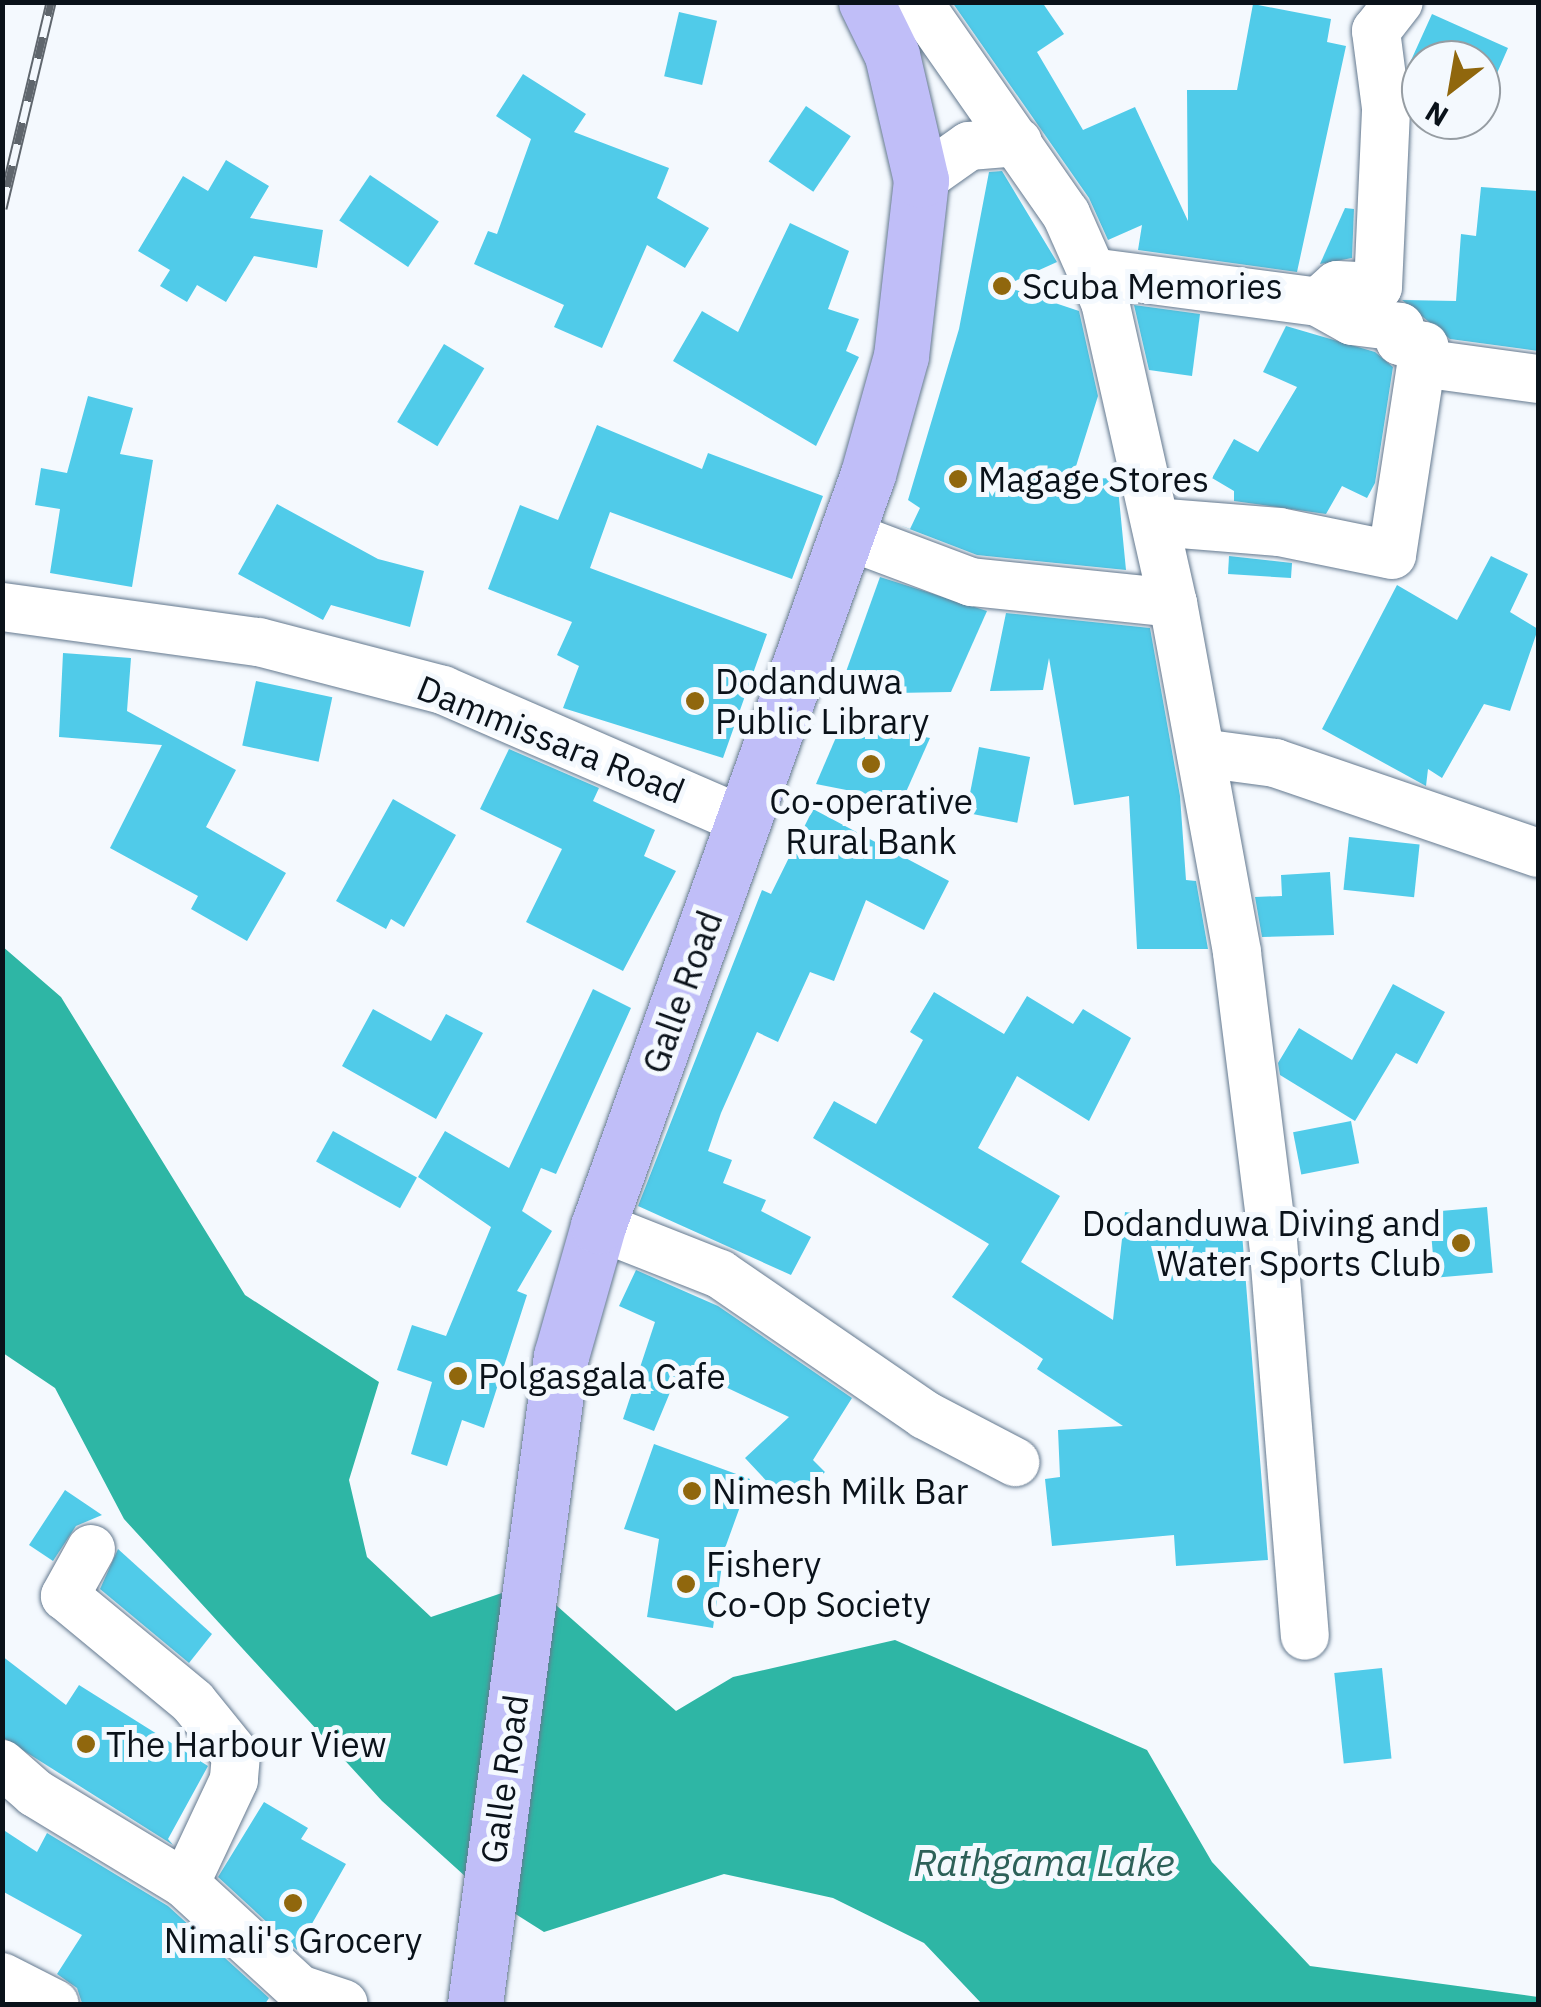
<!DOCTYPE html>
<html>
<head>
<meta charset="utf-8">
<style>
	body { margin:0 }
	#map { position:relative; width:1541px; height:2007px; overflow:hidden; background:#f4f9fe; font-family:"IBM Plex Sans",sans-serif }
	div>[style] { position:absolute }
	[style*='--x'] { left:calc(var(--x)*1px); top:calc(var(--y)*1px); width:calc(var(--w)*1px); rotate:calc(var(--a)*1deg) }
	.water>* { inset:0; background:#2eb6a5 }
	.building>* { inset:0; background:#50cbe9; transform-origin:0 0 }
	.roads { filter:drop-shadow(0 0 2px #64798f) drop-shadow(0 0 2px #64798f) }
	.minor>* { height:48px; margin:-24px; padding:0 24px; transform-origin:24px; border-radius:24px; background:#fff }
	.trunk>* { height:55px; margin:-27.5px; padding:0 27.5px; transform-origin:27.5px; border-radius:27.5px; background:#c0bef8 }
	.rail>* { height:11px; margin-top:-5.5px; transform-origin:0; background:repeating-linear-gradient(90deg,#f4f9fe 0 22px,#5f666d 0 44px); box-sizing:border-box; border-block:2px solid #5f666d }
	.dots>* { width:28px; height:28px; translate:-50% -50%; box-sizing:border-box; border:5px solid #f4f9fe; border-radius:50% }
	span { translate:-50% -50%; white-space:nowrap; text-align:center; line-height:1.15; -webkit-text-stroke:10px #f4f9fe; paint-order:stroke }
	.poi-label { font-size:35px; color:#0a121a }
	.left { translate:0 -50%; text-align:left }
	.right { translate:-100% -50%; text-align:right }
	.street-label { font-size:35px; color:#0a121a }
	.water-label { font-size:38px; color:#2d6159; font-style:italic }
	.frame { position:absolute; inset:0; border:5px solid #0a121a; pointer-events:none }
	.north { position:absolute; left:1401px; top:40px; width:100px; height:100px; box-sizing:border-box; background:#f4f9fe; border:2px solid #969da3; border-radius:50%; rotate:211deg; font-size:28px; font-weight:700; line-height:40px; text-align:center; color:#0a121a }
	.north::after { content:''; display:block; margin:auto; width:35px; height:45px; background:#90670d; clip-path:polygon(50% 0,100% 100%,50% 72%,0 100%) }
</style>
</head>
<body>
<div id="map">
	<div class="water">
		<i style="clip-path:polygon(2px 946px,61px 997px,245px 1295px,379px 1382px,349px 1480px,367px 1557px,431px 1617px,531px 1583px,676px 1711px,733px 1677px,895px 1640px,1147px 1750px,1212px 1862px,1310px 1966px,1538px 1997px,1538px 2004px,982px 2004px,924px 1943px,833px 1898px,724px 1874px,544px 1932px,487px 1896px,382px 1801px,124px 1519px,55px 1388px,3px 1353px)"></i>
	</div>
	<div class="building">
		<i style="clip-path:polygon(952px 2px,1042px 2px,1064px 34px,1037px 52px,1083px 130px,1135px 107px,1188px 221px,1187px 90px,1237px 90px,1253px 4px,1331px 19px,1327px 42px,1346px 46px,1297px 272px,1138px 250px,1142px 225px,1108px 240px,1089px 198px)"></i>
		<i style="left:679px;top:12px;width:39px;height:66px;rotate:13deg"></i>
		<i style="clip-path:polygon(1432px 14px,1508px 48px,1481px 110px,1481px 60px,1421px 60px,1421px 95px,1411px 91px,1408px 67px)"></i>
		<i style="clip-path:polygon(523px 74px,586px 114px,574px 132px,669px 168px,657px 198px,709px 228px,685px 268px,647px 245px,602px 348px,554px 327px,564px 305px,474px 264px,488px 231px,497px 234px,531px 139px,496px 116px)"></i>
		<i style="left:806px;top:106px;width:54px;height:67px;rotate:34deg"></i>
		<i style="clip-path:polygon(226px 160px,269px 186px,250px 218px,323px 230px,317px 268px,254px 256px,226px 302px,197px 285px,187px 302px,160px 286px,170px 270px,138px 251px,183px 176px,208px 191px)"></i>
		<i style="clip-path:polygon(1002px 171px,1057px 262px,1004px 286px,1079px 311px,1098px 396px,1072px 479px,1117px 478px,1126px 570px,977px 555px,899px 525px,910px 529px,920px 508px,908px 500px,959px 329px,989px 172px)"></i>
		<i style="left:370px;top:175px;width:83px;height:55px;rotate:34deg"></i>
		<i style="clip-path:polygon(1481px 187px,1538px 191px,1538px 351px,1450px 339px,1402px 300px,1456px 301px,1461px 234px,1476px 236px)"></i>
		<i style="clip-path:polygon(1345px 208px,1354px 209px,1352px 258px,1320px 264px)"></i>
		<i style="clip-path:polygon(790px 223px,849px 251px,828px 309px,859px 319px,846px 351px,859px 357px,816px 446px,673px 361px,702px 311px,738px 332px)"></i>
		<i style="clip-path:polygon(1134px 305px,1200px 314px,1192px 376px,1149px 370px)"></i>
		<i style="clip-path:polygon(1286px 326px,1375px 352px,1393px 367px,1375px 483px,1367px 498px,1342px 486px,1326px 514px,1234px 501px,1234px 491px,1212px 478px,1234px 439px,1258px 452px,1297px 387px,1263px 372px)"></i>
		<i style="left:444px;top:344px;width:47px;height:91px;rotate:31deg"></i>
		<i style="clip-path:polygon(88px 396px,133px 408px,120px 454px,153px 460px,132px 587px,50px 573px,60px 509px,35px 505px,41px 468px,67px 473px)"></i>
		<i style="clip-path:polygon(597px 425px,702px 469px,708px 453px,823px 496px,792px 579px,610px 512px,590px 568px,767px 634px,723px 758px,563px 708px,579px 666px,557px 655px,572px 622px,488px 589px,520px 505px,558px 520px)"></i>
		<i style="clip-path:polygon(277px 504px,378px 559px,424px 571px,410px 627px,331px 605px,323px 620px,238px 574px)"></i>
		<i style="clip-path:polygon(1229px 556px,1292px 563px,1291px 578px,1228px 574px)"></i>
		<i style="clip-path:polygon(1491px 556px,1528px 574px,1510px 612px,1538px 629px,1510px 711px,1484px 704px,1442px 778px,1428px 769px,1426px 786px,1322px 729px,1397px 585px,1457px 620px)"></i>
		<i style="clip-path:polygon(880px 577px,987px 611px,951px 692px,838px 694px)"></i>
		<i style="clip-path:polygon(1006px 613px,1150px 628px,1180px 796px,1186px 880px,1196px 881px,1208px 949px,1137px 949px,1129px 796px,1074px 805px,1049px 658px,1043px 690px,990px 691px)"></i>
		<i style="clip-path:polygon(63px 653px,131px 658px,127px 711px,236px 770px,206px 827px,286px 873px,247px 941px,191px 909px,198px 896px,110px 848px,162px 745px,59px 737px)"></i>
		<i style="left:256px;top:681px;width:78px;height:66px;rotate:12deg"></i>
		<i style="clip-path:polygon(843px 721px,930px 738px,902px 801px,816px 784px)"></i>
		<i style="left:979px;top:747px;width:52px;height:67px;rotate:11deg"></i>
		<i style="clip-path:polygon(509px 749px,599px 788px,593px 801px,655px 830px,644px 856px,676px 871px,623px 971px,526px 922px,562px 849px,480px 809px)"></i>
		<i style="clip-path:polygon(393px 799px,456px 835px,404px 927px,391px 919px,386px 929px,336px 901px)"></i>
		<i style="clip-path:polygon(813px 809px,949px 881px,924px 930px,866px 900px,834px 981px,810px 972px,778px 1042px,757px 1032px,721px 1113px,708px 1151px,732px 1160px,723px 1183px,766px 1200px,761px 1211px,811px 1237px,791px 1275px,638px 1206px,762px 890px,771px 894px)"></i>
		<i style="left:1349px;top:837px;width:71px;height:53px;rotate:6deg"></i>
		<i style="clip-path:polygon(1330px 872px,1334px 935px,1262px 937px,1255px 897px,1282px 896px,1281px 875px)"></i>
		<i style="clip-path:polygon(1393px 984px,1445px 1012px,1417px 1064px,1396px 1053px,1355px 1121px,1280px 1075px,1278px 1063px,1299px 1028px,1352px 1060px)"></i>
		<i style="clip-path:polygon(593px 989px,631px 1008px,556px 1174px,541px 1168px,522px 1211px,552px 1231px,517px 1291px,527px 1295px,484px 1428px,462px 1420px,447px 1466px,411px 1454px,432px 1382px,397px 1370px,412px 1325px,446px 1336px,491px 1227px,418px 1177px,445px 1131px,509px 1168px)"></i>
		<i style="clip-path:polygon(934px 992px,1004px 1034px,1027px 996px,1073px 1024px,1083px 1009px,1131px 1038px,1089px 1121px,1017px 1076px,978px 1148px,1060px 1196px,1021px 1262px,1113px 1320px,1125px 1212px,1177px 1219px,1175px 1238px,1242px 1233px,1268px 1560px,1176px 1566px,1174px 1535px,1052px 1546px,1045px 1479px,1060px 1477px,1058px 1430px,1123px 1426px,1037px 1369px,1043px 1359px,952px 1297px,989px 1244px,813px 1138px,834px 1101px,876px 1124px,923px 1040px,910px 1032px)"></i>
		<i style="clip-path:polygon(373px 1009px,431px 1041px,446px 1014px,483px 1033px,436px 1119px,342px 1066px)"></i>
		<i style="left:1351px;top:1121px;width:43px;height:59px;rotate:79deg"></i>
		<i style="left:333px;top:1131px;width:96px;height:35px;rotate:29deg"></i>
		<i style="left:1487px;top:1207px;width:66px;height:58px;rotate:85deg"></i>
		<i style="clip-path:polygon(636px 1270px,718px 1306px,852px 1398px,813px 1460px,825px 1472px,789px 1505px,745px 1458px,789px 1417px,681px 1366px,654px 1431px,623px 1419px,655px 1322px,619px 1306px)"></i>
		<i style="clip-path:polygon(654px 1444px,750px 1479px,724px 1551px,713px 1628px,647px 1617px,659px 1539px,624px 1529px)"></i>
		<i style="clip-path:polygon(65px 1490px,102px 1515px,76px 1526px,53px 1561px,29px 1545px)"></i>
		<i style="clip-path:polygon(118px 1549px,212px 1634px,189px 1663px,100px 1589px)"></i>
		<i style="clip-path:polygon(2px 1656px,66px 1705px,79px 1685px,208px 1766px,168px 1839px,173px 1845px,2px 1737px)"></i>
		<i style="left:1382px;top:1668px;width:91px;height:48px;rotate:84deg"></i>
		<i style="clip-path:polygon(264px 1802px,308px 1828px,301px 1839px,346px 1864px,297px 1950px,218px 1877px)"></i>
		<i style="clip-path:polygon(2px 1829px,37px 1852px,47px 1833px,168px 1906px,269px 1998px,265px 2004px,82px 2003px,77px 1988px,57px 1974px,82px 1935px,2px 1891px)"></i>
	</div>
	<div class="roads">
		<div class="minor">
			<i style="--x:918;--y:2;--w:259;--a:55.1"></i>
			<i style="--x:1066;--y:214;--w:96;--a:66.1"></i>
			<i style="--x:1105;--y:302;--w:309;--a:77.3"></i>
			<i style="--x:1173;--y:603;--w:356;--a:79.6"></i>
			<i style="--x:1237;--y:953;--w:289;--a:82.9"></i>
			<i style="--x:1273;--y:1240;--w:397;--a:85.4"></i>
			<i style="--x:921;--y:180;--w:59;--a:-35.3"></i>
			<i style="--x:969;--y:146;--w:49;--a:-4.7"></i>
			<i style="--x:1091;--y:272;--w:229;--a:7.5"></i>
			<i style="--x:1318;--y:302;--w:39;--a:29"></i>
			<i style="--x:1352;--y:321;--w:48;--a:7.1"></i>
			<i style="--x:1400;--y:327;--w:14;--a:90"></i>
			<i style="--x:1400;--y:341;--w:25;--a:12"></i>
			<i style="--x:1424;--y:346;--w:211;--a:98.7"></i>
			<i style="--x:1392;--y:555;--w:115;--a:-168.5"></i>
			<i style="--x:1279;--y:532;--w:123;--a:-175.4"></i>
			<i style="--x:1318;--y:302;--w:25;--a:-42"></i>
			<i style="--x:1337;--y:285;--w:41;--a:2.8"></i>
			<i style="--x:1378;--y:287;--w:179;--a:-87.4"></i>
			<i style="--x:1386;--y:108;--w:78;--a:-97.4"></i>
			<i style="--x:1376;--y:31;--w:37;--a:-52"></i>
			<i style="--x:1421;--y:363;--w:118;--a:7.8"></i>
			<i style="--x:846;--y:535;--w:134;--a:20.6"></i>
			<i style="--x:971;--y:582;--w:203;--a:5.9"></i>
			<i style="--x:2;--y:607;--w:259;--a:7.8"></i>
			<i style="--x:259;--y:642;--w:190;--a:14.6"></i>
			<i style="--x:443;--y:690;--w:326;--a:23.5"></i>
			<i style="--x:1201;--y:753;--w:75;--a:7.7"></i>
			<i style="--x:1275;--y:763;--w:278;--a:18.9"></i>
			<i style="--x:598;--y:1226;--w:131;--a:21.5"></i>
			<i style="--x:720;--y:1274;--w:249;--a:34.5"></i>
			<i style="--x:925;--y:1415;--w:102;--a:27.6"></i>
			<i style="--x:91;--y:1549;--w:54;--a:119"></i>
			<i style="--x:65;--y:1596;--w:166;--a:39.6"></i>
			<i style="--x:193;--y:1702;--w:68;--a:50.9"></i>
			<i style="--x:236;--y:1755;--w:25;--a:95"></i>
			<i style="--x:234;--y:1780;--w:115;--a:115.2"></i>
			<i style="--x:2;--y:1764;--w:44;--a:41.3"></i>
			<i style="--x:35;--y:1793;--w:175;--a:31.2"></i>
			<i style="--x:185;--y:1884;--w:155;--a:42.6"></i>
			<i style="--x:299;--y:1989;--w:47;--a:18.4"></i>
			<i style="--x:2;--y:1977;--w:59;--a:27"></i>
		</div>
		<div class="trunk">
			<i style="--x:475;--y:2004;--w:654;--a:-82.44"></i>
			<i style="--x:561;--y:1356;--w:135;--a:-74.1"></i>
			<i style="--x:598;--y:1226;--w:799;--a:-70.25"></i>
			<i style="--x:868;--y:474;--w:123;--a:-74.4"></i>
			<i style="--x:901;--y:356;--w:177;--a:-83.5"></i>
			<i style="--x:921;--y:180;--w:128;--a:-103.1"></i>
			<i style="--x:892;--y:55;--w:59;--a:-116.1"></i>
		</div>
	</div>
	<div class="rail">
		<i style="--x:2;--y:208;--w:212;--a:-76.6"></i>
	</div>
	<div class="dots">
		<i style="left:1002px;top:286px;background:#90670d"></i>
		<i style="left:958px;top:479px;background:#90670d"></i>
		<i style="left:695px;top:701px;background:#90670d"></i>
		<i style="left:871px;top:764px;background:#90670d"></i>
		<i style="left:1461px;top:1243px;background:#90670d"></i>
		<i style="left:458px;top:1376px;background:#90670d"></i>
		<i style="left:692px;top:1491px;background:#90670d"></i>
		<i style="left:686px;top:1584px;background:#90670d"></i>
		<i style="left:86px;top:1744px;background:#90670d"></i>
		<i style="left:293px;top:1903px;background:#90670d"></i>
	</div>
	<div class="poi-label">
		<span class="left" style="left:1022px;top:286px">Scuba Memories</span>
		<span class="left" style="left:978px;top:479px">Magage Stores</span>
		<span class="left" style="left:715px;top:701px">Dodanduwa<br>Public Library</span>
		<span style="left:871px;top:821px">Co-operative<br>Rural Bank</span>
		<span class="right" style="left:1441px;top:1243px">Dodanduwa Diving and<br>Water Sports Club</span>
		<span class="left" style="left:478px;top:1376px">Polgasgala Cafe</span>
		<span class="left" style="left:712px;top:1491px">Nimesh Milk Bar</span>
		<span class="left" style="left:706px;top:1584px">Fishery<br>Co-Op Society</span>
		<span class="left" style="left:106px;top:1744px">The Harbour View</span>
		<span style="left:293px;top:1940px">Nimali's Grocery</span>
	</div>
	<div class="street-label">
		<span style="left:551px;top:739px;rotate:22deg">Dammissara Road</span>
		<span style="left:682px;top:992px;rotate:-70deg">Galle Road</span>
		<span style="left:504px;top:1779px;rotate:-82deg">Galle Road</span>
	</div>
	<div class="water-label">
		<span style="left:1044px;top:1862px">Rathgama Lake</span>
	</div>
	<div class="frame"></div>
	<div class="north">N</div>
</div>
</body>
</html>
